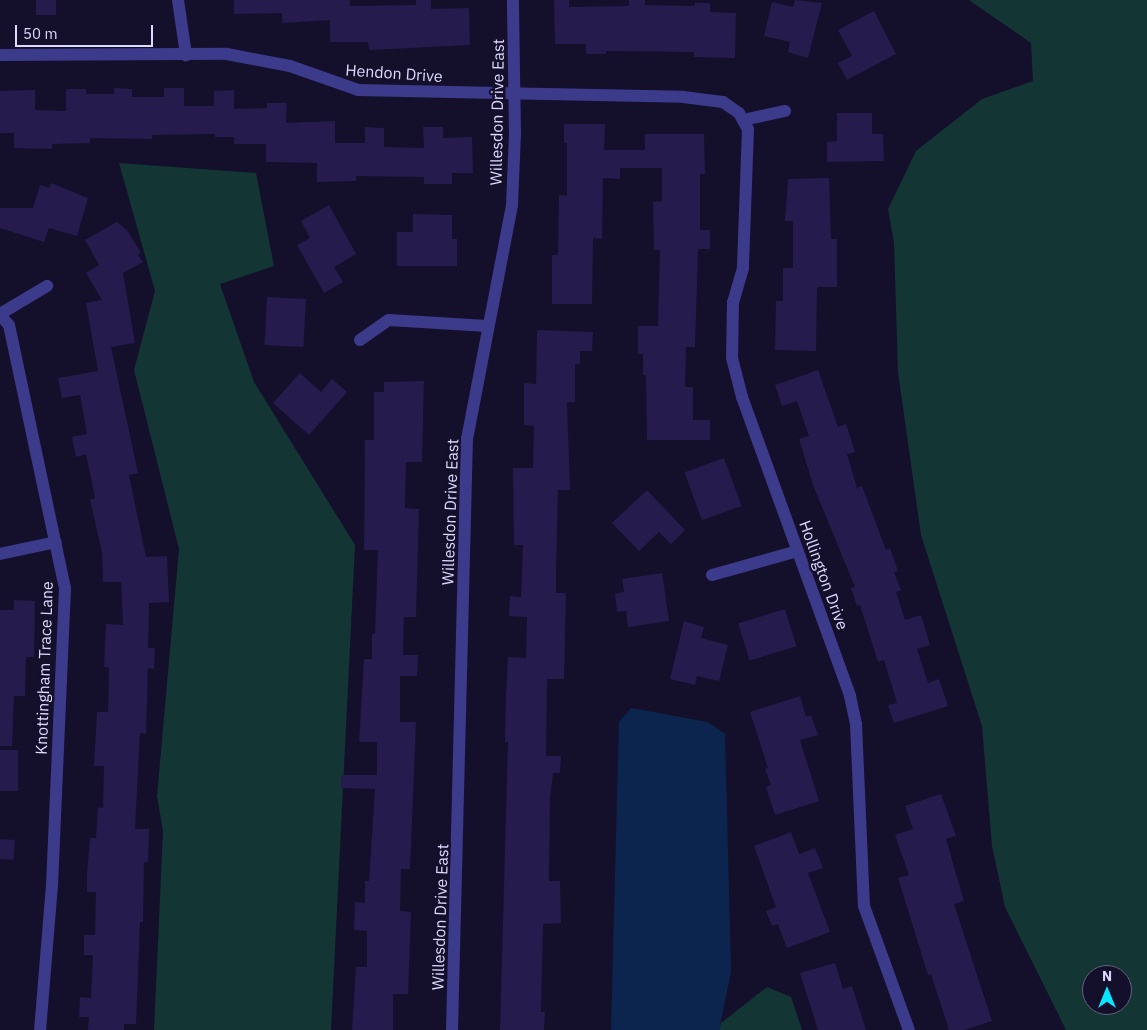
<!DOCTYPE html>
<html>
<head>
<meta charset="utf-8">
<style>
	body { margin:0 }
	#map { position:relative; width:1147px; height:1030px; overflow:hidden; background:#14102b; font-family:"IBM Plex Sans",sans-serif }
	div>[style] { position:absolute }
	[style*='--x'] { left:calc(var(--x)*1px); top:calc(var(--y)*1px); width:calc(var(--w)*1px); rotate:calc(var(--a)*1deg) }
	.green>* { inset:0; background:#133534 }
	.water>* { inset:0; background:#0b254f }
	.building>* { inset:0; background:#251b4d; transform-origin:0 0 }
	.minor>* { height:12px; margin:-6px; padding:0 6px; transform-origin:6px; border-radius:6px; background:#3c3a8b }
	span { translate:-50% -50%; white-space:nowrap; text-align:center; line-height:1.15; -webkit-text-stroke:5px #14102b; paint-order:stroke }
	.street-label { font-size:16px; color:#dedaff }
	.north { position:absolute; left:1082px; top:965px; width:50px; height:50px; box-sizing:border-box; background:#14102b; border:1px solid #656180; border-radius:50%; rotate:0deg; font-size:14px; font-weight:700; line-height:20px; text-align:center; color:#dedaff }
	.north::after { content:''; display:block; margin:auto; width:18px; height:22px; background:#06e8ff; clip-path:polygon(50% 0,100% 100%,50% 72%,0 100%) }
	.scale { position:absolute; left:15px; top:25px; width:138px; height:22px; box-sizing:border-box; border:2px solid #dedaff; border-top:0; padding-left:6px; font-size:15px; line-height:18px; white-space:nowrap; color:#dedaff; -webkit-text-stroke:4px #14102b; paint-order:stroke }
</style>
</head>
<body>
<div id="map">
	<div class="green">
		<i style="clip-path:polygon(evenodd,969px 0,1147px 0,1147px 1030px,1066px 1030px,1005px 907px,992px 846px,982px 726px,921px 535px,898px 372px,894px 243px,888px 209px,916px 151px,982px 99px,1033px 81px,1031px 43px,969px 0,1092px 975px,1122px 975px,1122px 1005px,1092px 1005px,1092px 975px)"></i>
		<i style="clip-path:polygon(119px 163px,256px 173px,274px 266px,220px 284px,254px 382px,355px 545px,331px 1030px,154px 1030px,163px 831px,157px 796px,179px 549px,134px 370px,155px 291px)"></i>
		<i style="clip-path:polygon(767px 987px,791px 997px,802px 1030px,719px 1030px,721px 1023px)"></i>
	</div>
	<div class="water">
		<i style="clip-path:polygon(631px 708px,708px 722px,725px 734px,731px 972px,719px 1030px,611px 1030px,619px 722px)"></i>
	</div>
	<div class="building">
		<i style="left:36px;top:0;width:20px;height:15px"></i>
		<i style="clip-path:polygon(234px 0,350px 0,350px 6px,416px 5px,416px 0,431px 0,431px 9px,469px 8px,470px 45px,369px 50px,368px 42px,330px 42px,330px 20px,282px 23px,282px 13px,234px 14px)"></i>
		<i style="clip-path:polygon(554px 0,569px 0,569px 7px,629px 6px,629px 0,645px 0,645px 5px,695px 6px,695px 3px,710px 3px,710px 12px,736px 13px,735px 58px,694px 57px,694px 52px,606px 51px,606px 54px,586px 54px,586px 44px,555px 44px)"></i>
		<i style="clip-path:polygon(795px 0,822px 3px,808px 58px,788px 52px,790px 42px,764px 36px,772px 2px,793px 7px)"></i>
		<i style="clip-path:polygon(874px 11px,896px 54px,847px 80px,838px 63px,852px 56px,838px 30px)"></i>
		<i style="clip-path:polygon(114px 88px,132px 89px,132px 97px,164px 97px,164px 88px,184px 88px,184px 106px,214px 106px,214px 91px,234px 90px,234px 109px,267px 108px,267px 103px,287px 103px,286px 123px,335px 121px,335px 143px,365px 143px,365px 127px,384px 128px,384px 147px,424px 148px,423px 127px,443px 127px,443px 138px,472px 137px,473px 173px,452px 173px,452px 184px,424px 184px,424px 177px,356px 176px,356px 181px,317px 182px,317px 163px,266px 162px,266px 144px,234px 144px,234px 137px,215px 137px,215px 134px,152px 135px,152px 139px,90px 138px,90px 143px,52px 144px,52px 149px,14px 148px,14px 133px,0 133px,0 91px,35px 90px,35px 110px,66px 111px,66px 89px,86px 89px,86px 94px,114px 94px)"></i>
		<i style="clip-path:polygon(837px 113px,872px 113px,872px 134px,883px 134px,884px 161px,827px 162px,827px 142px,837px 141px)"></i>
		<i style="clip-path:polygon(564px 124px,605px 124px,604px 150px,645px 150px,645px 134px,704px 134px,705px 174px,700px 174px,700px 230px,710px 230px,710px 249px,698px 249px,695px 347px,686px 347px,685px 387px,693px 387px,693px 420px,710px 420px,710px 440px,647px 440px,646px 375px,643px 375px,643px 354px,638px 354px,638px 326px,658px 326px,660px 250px,654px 250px,653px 202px,662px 201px,662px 168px,620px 168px,620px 179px,603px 178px,602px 239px,593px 238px,592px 304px,552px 304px,552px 255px,558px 255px,559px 195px,567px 196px,567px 143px,564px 143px)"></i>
		<i style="clip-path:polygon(829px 178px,831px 239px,837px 239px,837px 287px,817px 287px,816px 351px,775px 350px,776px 301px,783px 301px,783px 268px,793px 268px,793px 221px,785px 221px,788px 179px)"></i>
		<i style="clip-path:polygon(51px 183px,88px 198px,77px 236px,49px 228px,44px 242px,0 228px,0 208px,33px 208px,40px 185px,49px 188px)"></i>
		<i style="clip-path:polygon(329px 205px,356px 254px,334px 267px,343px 282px,324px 293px,297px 245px,310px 238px,301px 221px)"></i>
		<i style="clip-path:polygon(413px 214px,452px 215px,452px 239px,457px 239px,457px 266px,397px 266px,397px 232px,413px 232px)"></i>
		<i style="clip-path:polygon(117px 222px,127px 230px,141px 253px,138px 255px,143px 262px,123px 273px,135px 343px,111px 347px,138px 473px,129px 475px,146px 557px,167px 556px,169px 602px,149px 603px,148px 648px,155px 648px,154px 669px,148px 668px,146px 734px,140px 733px,135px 829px,149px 829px,148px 862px,144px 862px,143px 922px,140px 922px,136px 1024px,124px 1024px,124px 1030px,88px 1030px,89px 1017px,79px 1017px,80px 997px,91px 998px,93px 955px,84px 955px,84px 935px,95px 935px,96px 892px,87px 892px,87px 873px,90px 838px,96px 838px,98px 807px,103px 808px,104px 766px,94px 766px,97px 712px,108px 712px,109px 667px,104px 667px,106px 624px,123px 625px,121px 582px,103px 582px,102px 552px,90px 500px,95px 498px,86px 454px,76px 457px,72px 437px,87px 434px,80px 395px,62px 398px,58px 378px,98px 371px,86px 303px,102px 300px,86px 273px,99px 265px,85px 240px)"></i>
		<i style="left:267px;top:297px;width:39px;height:48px;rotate:3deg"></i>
		<i style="clip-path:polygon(537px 330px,593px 332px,592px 351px,580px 351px,580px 364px,575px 364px,575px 402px,567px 402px,570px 490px,558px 490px,556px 570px,556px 593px,566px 593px,564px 679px,547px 679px,546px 756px,561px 756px,560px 773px,553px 773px,550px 798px,549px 881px,560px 881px,561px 923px,543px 924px,541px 1012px,545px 1012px,544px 1030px,500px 1030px,508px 742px,505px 742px,506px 694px,508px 657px,526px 658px,527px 617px,509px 616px,510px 596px,521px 597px,523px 545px,514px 545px,513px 468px,533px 468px,534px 426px,524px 425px,524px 383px,536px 384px)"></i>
		<i style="clip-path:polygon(818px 370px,838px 427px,846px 424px,855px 452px,847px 454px,857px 488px,862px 486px,886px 550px,890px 548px,898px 571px,894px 572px,901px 590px,896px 592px,905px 620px,921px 615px,930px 645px,917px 649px,928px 683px,939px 679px,948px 706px,894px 723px,888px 705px,897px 703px,884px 660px,878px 662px,860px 605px,857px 606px,851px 588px,855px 587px,813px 485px,799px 439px,809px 436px,797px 401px,782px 406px,775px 385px)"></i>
		<i style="clip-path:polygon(300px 373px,321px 392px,332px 379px,347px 392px,309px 435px,273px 403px)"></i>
		<i style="clip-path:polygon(424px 381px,422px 462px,406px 462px,405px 508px,419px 509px,416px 617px,404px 617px,403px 655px,418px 655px,417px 676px,400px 676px,400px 722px,416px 722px,410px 869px,401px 869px,400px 911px,411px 912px,408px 994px,393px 994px,393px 1030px,352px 1030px,356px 967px,367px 967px,367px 931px,354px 930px,355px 902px,365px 903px,365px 881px,369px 881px,375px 789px,341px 788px,341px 775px,377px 775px,377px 742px,359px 742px,364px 659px,372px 659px,372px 634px,375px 634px,378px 550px,364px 550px,365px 440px,374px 440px,374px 392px,384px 392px,384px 382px)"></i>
		<i style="left:724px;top:458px;width:51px;height:42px;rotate:70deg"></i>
		<i style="clip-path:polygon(647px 490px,685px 530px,671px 544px,659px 532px,639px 551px,612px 523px)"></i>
		<i style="clip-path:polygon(662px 573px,669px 621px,628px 627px,626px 611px,617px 612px,615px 594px,624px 592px,622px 579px)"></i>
		<i style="clip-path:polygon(14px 600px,35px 601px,34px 657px,26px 657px,25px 696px,14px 696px,12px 746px,0 746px,0 610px,14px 610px)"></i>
		<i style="left:785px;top:609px;width:39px;height:49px;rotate:73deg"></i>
		<i style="clip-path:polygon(684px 621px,704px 627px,701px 638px,728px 645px,719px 681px,697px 676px,695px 685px,670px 679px)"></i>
		<i style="clip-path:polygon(800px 696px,806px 717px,811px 715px,818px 735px,800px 740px,819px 801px,775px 815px,766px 787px,771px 785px,765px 769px,768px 768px,750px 712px)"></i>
		<i style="left:0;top:750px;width:18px;height:41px"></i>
		<i style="clip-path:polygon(941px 794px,956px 836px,946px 839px,964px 901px,954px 904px,992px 1021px,964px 1030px,949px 1030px,931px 974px,928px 975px,898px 878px,909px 875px,895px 835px,913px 829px,905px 806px)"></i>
		<i style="clip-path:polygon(791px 832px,799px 854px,815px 848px,823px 868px,808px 873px,830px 932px,787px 948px,778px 924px,772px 926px,766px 911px,776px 907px,754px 846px)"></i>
		<i style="left:0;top:839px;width:15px;height:20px;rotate:4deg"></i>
		<i style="clip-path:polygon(835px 963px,843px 989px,852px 986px,866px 1030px,818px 1030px,800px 973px)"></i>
	</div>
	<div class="minor">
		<i style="--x:178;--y:0;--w:56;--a:81.7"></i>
		<i style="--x:0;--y:55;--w:227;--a:-0.3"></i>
		<i style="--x:227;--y:54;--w:64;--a:10.8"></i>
		<i style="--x:290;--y:66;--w:72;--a:19.4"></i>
		<i style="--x:358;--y:90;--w:325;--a:1.2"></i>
		<i style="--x:683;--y:97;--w:40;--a:7.1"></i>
		<i style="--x:723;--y:102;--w:19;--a:35"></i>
		<i style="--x:739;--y:113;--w:18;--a:61"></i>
		<i style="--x:748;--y:129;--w:139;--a:92.1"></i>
		<i style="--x:743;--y:268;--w:35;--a:106"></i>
		<i style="--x:733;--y:302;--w:56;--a:91"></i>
		<i style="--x:732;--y:358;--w:40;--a:75.6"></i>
		<i style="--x:742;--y:397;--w:318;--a:70.1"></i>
		<i style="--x:850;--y:696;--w:29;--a:78"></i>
		<i style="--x:856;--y:724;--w:182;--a:87.5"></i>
		<i style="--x:864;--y:906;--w:132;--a:70.1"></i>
		<i style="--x:743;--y:120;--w:43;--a:-12.1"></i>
		<i style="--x:0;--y:314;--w:55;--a:-30.8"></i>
		<i style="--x:0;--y:315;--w:13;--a:48"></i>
		<i style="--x:9;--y:325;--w:269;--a:78"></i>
		<i style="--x:65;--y:588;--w:297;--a:92.5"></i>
		<i style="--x:52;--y:885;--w:145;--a:94.7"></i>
		<i style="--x:360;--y:340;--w:35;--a:-35"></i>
		<i style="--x:389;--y:320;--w:98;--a:3.5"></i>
		<i style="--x:0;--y:554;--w:57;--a:-12.1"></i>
		<i style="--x:712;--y:575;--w:89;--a:-15.6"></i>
		<i style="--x:452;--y:1030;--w:591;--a:-88.55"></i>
		<i style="--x:467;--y:439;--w:238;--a:-79.1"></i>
		<i style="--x:512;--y:205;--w:71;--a:-87.6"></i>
		<i style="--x:515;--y:134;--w:134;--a:-90.9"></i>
	</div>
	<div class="street-label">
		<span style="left:394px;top:73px;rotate:4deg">Hendon Drive</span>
		<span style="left:497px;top:112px;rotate:-89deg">Willesdon Drive East</span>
		<span style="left:450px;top:512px;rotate:-88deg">Willesdon Drive East</span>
		<span style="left:824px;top:575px;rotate:70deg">Hollington Drive</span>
		<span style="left:44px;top:668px;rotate:-88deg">Knottingham Trace Lane</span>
		<span style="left:440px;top:917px;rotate:-88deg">Willesdon Drive East</span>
	</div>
	<div class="north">N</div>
	<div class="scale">50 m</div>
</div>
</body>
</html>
